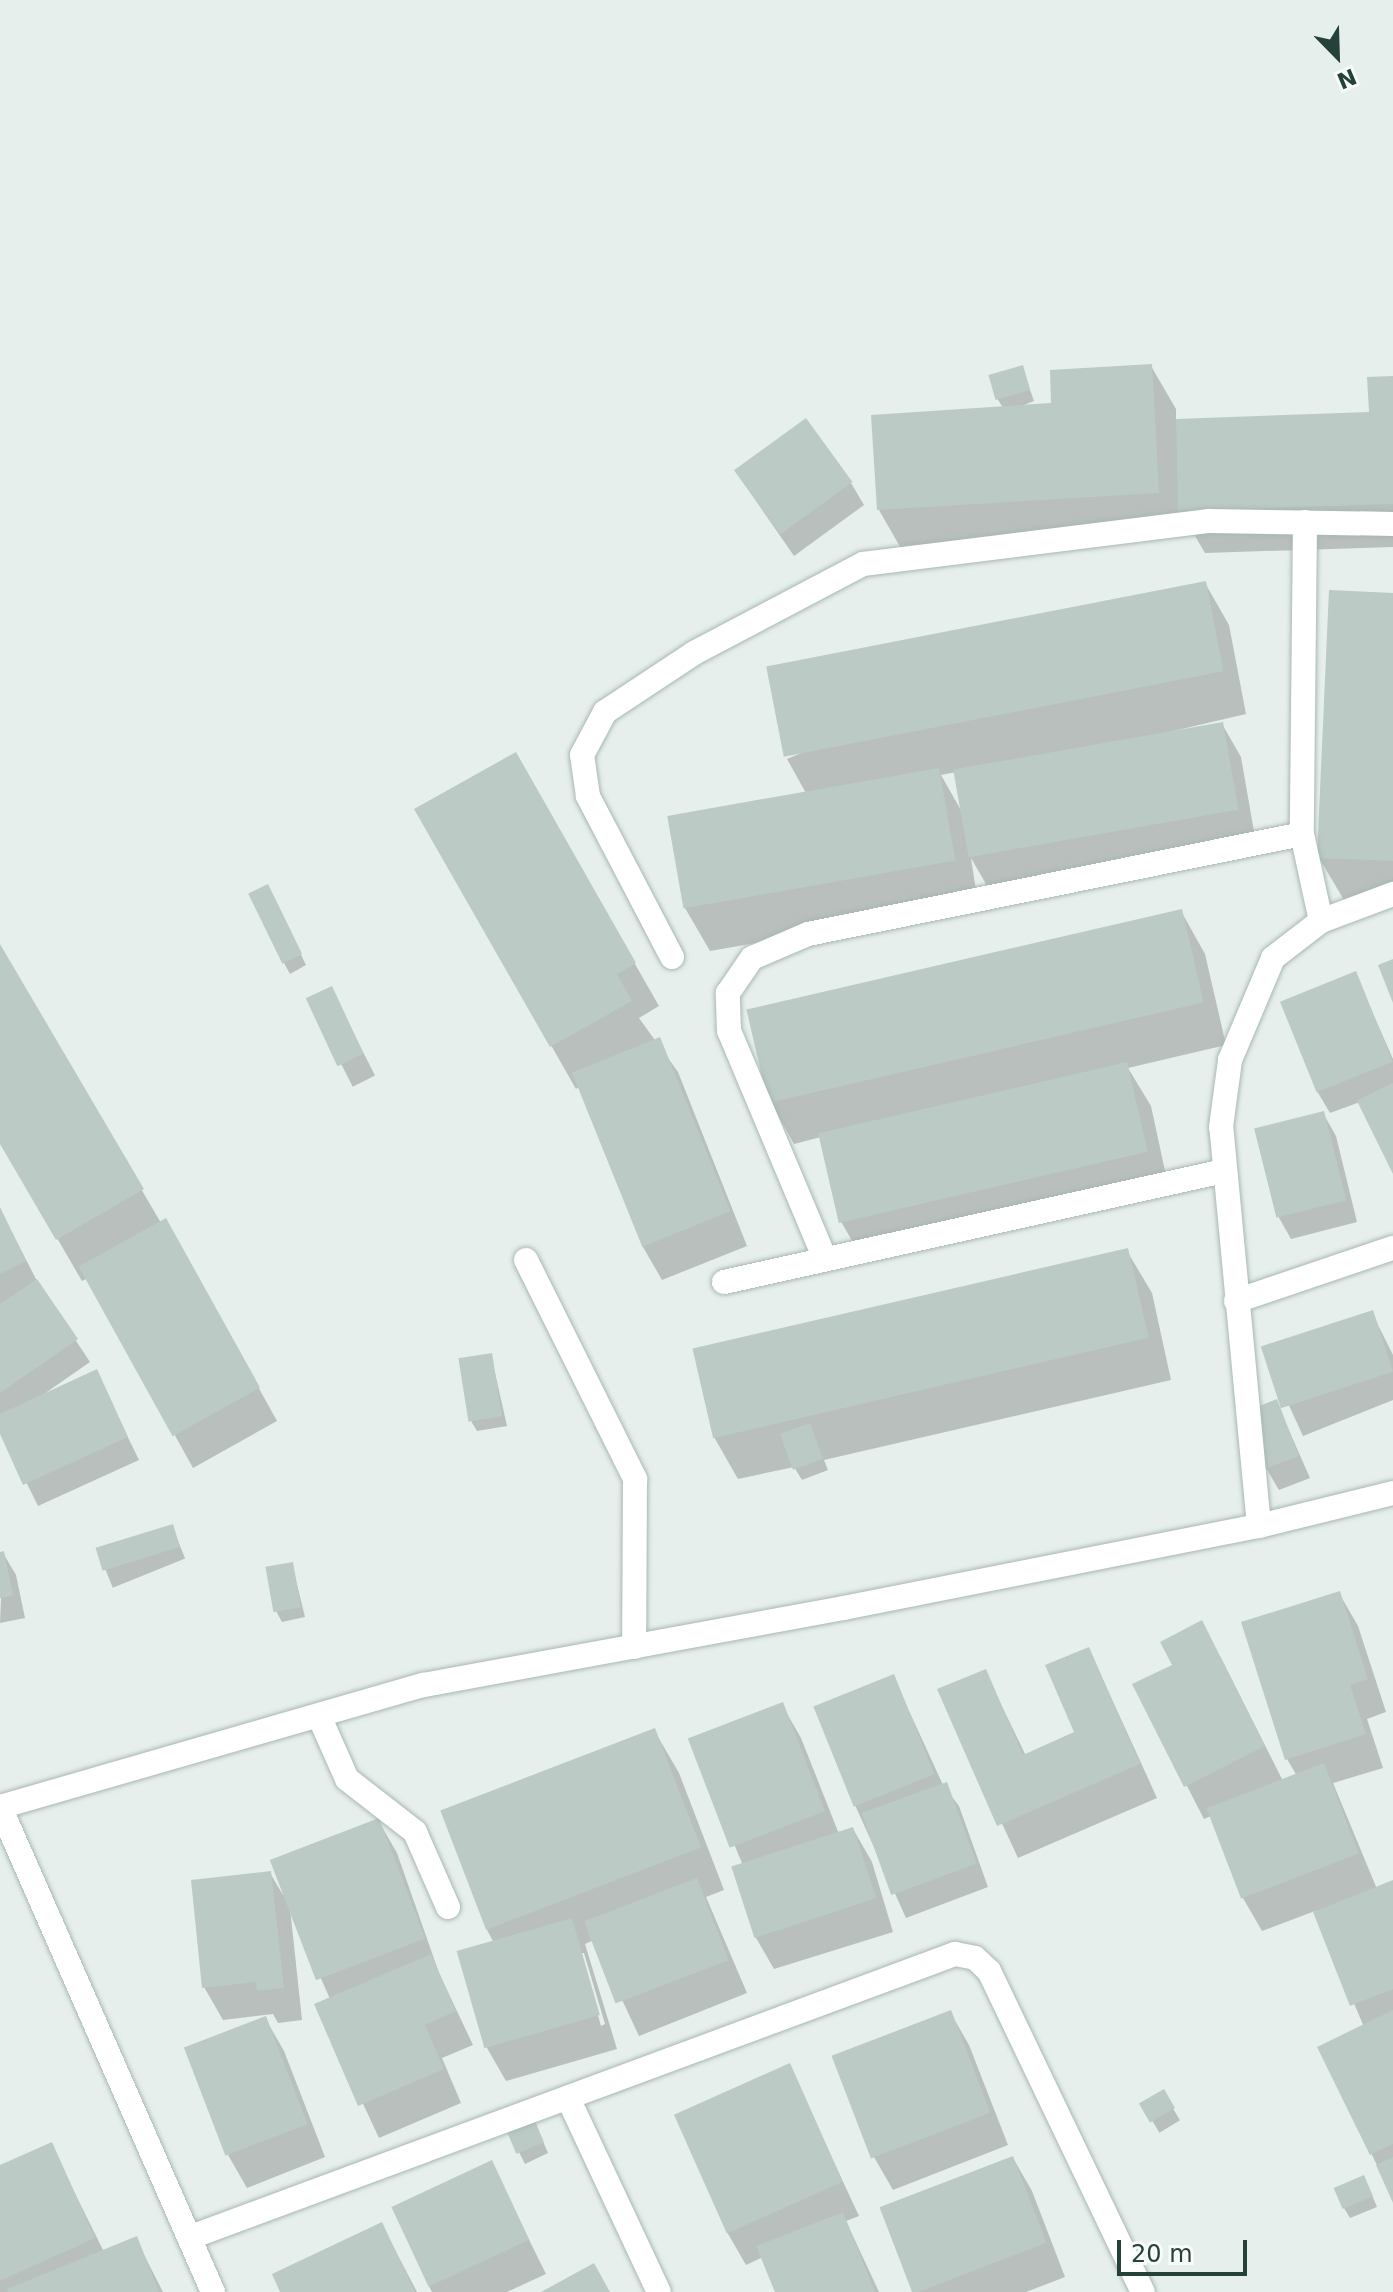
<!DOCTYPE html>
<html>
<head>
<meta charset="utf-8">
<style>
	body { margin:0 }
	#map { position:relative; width:1393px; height:2292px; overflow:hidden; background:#e6efeb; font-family:"DejaVu Sans",sans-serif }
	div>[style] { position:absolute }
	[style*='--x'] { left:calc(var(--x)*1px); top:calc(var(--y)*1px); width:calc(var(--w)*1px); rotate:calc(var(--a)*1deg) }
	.shadow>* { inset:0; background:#0003; transform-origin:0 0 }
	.building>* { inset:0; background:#bbcac4; transform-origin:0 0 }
	.roads { filter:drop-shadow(0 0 2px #a8b8b2) drop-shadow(0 0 2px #a8b8b2) }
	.lane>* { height:24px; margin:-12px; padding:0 12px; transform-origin:12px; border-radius:12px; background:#fff }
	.street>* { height:24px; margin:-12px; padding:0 12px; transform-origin:12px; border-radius:12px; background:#fff }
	span { translate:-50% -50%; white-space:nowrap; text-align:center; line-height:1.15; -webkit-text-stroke:6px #f7fbf9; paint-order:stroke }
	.north { position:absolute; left:1297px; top:16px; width:80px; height:80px; -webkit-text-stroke:6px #f7fbf9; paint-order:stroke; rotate:157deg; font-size:22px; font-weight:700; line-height:32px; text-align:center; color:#24423a }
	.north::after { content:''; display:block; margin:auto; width:28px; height:36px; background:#24423a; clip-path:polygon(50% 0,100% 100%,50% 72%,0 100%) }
	.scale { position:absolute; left:1117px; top:2240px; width:130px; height:36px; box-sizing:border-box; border:4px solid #24423a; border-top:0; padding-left:10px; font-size:24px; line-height:28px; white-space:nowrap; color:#24423a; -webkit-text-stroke:6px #f7fbf9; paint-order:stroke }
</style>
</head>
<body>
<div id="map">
	<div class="shadow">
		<i style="clip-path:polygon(1151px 366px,1176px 409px,1176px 421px,1371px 414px,1393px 378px,1393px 547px,1205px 553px,1181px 512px,1182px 535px,903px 552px,879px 510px,1003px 408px,997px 398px,1022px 367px,1034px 401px,1019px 407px,1054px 405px)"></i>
		<i style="clip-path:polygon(736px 472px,851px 483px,864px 505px,794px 556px)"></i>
		<i style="clip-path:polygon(evenodd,1205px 583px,1229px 625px,1246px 714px,1152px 736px,1222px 724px,1241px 757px,1256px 843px,990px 891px,971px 858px,978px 904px,710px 951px,685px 908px,806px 793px,787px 759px,1205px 583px,956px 772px,962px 812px,941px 775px,956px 772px)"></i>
		<i style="clip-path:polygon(1393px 595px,1393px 902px,1344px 900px,1319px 858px)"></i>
		<i style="clip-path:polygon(515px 754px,659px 1006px,639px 1018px,678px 1072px,747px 1246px,662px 1280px,643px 1247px,580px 1086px,576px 1089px,417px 810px)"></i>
		<i style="clip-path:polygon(273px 897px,306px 965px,290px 974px,284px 963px)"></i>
		<i style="clip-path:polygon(1181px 911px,1205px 954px,1226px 1045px,1128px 1068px,1151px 1106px,1170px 1194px,863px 1260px,839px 1218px,821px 1137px,794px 1144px,770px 1101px)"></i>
		<i style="clip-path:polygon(0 948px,161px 1223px,184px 1253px,277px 1421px,193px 1468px,88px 1278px,82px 1281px,0 1140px)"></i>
		<i style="clip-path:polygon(1355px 973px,1393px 1059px,1393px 1169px,1360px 1102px,1330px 1113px,1317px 1091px)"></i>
		<i style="left:331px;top:989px;width:97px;height:25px;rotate:63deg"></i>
		<i style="clip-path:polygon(1323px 1113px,1336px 1136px,1357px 1222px,1291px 1239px,1278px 1216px)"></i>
		<i style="clip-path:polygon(0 1209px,39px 1285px,90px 1362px,44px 1394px,96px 1372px,139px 1460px,38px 1506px,0 1429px)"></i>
		<i style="clip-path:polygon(1127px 1251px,1152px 1293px,1171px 1380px,824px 1460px,828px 1470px,802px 1480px,794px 1467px,738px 1479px,714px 1437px)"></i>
		<i style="clip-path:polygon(1372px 1313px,1393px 1355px,1393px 1400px,1303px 1436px,1266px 1355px)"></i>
		<i style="clip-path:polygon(491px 1355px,507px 1426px,477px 1431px,471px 1421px)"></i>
		<i style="clip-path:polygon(1276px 1401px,1310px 1478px,1279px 1490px,1266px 1468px)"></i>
		<i style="left:172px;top:1526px;width:35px;height:78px;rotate:68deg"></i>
		<i style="clip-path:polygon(3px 1553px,16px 1575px,25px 1618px,0 1623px)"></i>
		<i style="clip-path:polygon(292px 1564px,305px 1617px,282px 1622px,276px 1611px)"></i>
		<i style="clip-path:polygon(1339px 1593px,1358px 1626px,1386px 1712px,1367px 1719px,1383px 1768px,1333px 1783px,1377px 1889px,1393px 1883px,1393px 2198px,1320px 2048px,1364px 2027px,1315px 1911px,1262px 1931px,1243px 1898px,1211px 1816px,1204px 1819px,1135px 1685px,1220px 1656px,1283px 1781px,1297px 1776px,1287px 1759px)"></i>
		<i style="clip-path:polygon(1089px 1649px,1157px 1798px,1018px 1858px,940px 1690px,985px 1671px,1026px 1756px,1077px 1733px)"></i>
		<i style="clip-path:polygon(893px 1676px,943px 1785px,959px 1806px,988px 1887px,906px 1918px,855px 1805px)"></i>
		<i style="clip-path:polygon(782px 1705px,801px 1738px,839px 1834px,853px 1829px,872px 1862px,893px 1932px,774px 1969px,755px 1936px,742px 1863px,691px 1741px)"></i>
		<i style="clip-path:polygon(evenodd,654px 1730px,679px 1773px,724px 1890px,706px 1897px,747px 1993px,639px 2036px,594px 1940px,585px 1944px,617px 2049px,506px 2081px,487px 2048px,460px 1952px,494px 1943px,487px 1930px,654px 1730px,580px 1953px,584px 1953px,605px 2024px,601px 2026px,580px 1953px)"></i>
		<i style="clip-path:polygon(378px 1820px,397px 1853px,439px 1973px,473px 2045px,442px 2058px,461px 2103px,379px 2138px,317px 2005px,330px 1999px,290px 1908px,302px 2020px,278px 2023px,273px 2014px,223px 2020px,204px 1987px,270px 1873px,283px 1895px)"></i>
		<i style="clip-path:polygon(950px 2012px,969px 2045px,1008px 2145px,893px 2190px,874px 2157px,835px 2057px)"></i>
		<i style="clip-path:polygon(265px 2018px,284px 2051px,325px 2157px,247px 2188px,228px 2155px)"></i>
		<i style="clip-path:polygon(789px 2066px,859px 2216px,846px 2221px,879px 2292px,777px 2292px,763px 2257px,746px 2265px,727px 2232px)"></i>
		<i style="left:1163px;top:2092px;width:33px;height:24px;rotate:59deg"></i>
		<i style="clip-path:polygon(510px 2134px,540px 2134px,548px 2153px,525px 2164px)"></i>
		<i style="clip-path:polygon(51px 2145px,104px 2252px,136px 2239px,163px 2292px,0 2292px,0 2167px)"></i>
		<i style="clip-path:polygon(1013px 2158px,1032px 2191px,1065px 2277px,1026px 2292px,915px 2292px,883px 2210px)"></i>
		<i style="clip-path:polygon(491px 2163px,546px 2274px,507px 2292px,432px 2292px,429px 2286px)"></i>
		<i style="clip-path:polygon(1369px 2188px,1377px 2207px,1350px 2218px,1344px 2208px)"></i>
		<i style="clip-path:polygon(382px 2225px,417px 2292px,282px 2292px)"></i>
	</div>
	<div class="building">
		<i style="clip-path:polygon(1152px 364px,1159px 493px,877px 510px,871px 415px,1051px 403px,1050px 370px)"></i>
		<i style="left:1023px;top:365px;width:26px;height:36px;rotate:74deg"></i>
		<i style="clip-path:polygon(1393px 376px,1393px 504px,1178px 511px,1176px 419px,1369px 412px,1367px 377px)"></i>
		<i style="left:806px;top:418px;width:79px;height:89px;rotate:54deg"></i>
		<i style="left:1206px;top:581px;width:92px;height:448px;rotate:79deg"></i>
		<i style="clip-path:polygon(1329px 590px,1393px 593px,1393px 861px,1317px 858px)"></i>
		<i style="left:1223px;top:722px;width:89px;height:274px;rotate:80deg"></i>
		<i style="clip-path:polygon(516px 752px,636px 963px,617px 974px,632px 1001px,550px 1047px,414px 809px)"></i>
		<i style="left:939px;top:768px;width:94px;height:276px;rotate:80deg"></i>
		<i style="left:268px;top:884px;width:78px;height:22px;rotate:64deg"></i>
		<i style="left:1182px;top:909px;width:96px;height:447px;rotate:77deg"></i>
		<i style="clip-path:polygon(0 944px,144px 1189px,56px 1240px,0 1144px)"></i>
		<i style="clip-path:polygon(1393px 959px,1393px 1003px,1378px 965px)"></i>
		<i style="left:1356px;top:971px;width:98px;height:82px;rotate:68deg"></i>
		<i style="left:332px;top:986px;width:75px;height:29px;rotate:65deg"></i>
		<i style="left:660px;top:1037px;width:188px;height:95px;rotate:68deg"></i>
		<i style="left:1127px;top:1062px;width:92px;height:317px;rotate:77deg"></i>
		<i style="clip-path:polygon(1393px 1083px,1393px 1174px,1357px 1101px)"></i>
		<i style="left:1324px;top:1111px;width:92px;height:72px;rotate:76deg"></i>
		<i style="clip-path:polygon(0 1207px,26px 1261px,0 1274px)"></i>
		<i style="left:166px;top:1218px;width:194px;height:100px;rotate:61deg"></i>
		<i style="left:1128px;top:1248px;width:92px;height:447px;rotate:77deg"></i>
		<i style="clip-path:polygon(37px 1279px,78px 1339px,0 1393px,0 1304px)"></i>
		<i style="left:1373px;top:1310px;width:65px;height:118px;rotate:72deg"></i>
		<i style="left:492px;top:1353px;width:64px;height:34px;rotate:81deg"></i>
		<i style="clip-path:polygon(97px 1369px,128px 1437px,23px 1485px,0 1434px,0 1414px)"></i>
		<i style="left:1277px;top:1399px;width:61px;height:36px;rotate:69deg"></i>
		<i style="left:810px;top:1423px;width:38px;height:32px;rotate:70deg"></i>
		<i style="left:173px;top:1524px;width:24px;height:81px;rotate:73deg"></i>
		<i style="clip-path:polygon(4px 1551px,13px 1596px,0 1598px,0 1552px)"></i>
		<i style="left:293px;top:1562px;width:46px;height:28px;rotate:80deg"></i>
		<i style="clip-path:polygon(1340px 1591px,1368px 1679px,1350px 1685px,1366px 1734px,1285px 1760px,1241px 1622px)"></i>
		<i style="clip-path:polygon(1202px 1620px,1265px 1746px,1184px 1787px,1132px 1684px,1172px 1665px,1160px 1642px)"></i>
		<i style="clip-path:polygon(1089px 1647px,1140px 1764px,997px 1826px,937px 1689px,986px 1669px,1023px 1755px,1074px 1732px,1045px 1665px)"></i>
		<i style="left:894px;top:1674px;width:108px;height:87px;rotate:68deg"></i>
		<i style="left:783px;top:1702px;width:117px;height:102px;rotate:69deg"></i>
		<i style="left:655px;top:1728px;width:128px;height:230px;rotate:69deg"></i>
		<i style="left:1324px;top:1763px;width:97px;height:126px;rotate:69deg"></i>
		<i style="left:947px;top:1782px;width:87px;height:91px;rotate:70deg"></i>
		<i style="left:379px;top:1818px;width:129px;height:117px;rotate:69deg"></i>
		<i style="left:853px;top:1827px;width:75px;height:128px;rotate:72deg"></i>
		<i style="clip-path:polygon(271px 1871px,284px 1988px,257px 1991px,256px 1982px,202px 1988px,191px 1880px)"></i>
		<i style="left:697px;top:1878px;width:88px;height:121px;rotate:69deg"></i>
		<i style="clip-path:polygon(1393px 1880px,1393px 1989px,1350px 2006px,1313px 1912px)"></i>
		<i style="left:572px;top:1918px;width:101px;height:120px;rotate:74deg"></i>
		<i style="clip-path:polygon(431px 1954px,456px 2011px,425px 2025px,444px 2069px,358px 2106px,314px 2004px)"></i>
		<i style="left:951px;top:2010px;width:110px;height:128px;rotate:69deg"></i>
		<i style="clip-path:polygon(1393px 2010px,1393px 2144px,1370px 2155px,1317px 2047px)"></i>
		<i style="left:266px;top:2016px;width:116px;height:88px;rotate:69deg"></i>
		<i style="left:790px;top:2063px;width:130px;height:127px;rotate:66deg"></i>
		<i style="left:1164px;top:2089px;width:22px;height:29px;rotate:60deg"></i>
		<i style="left:535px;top:2121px;width:23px;height:30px;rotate:67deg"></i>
		<i style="clip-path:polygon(52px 2142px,95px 2238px,0 2281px,0 2165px)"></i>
		<i style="left:1013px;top:2156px;width:93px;height:143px;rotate:69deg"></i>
		<i style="clip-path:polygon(1393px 2157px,1393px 2203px,1376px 2165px)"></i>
		<i style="left:492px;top:2160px;width:88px;height:111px;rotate:65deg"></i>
		<i style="left:1364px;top:2175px;width:23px;height:33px;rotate:67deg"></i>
		<i style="clip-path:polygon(843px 2212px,875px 2292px,775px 2292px,756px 2246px)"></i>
		<i style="clip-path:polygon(382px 2222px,415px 2292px,280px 2292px,272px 2274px)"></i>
		<i style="clip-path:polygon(137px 2236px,159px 2292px,8px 2292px,7px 2289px)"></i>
		<i style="clip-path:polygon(594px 2263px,610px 2292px,541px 2292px)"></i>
	</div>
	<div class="roads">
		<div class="lane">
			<i style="--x:526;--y:1260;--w:245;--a:63.5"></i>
			<i style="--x:635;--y:1479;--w:168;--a:90.3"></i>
		</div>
		<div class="street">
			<i style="--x:1305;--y:522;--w:312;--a:90.6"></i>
			<i style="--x:1302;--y:834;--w:89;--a:77.7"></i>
			<i style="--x:672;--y:957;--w:182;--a:-117.6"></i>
			<i style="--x:588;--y:796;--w:41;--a:-98.3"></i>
			<i style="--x:582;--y:755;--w:49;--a:-61.9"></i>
			<i style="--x:605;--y:712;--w:107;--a:-33.5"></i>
			<i style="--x:694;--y:653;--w:191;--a:-27.8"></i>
			<i style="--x:863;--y:564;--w:349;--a:-7.1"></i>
			<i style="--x:1209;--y:521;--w:184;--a:0.9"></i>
			<i style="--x:825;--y:1259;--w:247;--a:-112.8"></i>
			<i style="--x:729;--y:1031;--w:38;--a:-92"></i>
			<i style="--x:728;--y:993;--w:42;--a:-55.6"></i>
			<i style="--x:752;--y:958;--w:61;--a:-23.2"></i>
			<i style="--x:808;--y:934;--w:504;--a:-11.44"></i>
			<i style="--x:724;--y:1282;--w:512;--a:-12.52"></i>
			<i style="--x:1236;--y:1301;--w:166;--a:-18.7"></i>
			<i style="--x:1259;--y:1526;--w:401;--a:-95.4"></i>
			<i style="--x:1221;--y:1127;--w:68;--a:-82.3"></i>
			<i style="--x:1230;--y:1060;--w:111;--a:-67.1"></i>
			<i style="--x:1273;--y:958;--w:61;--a:-37.6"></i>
			<i style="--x:1321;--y:921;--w:77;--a:-20.6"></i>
			<i style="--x:319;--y:1716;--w:69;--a:66"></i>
			<i style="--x:347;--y:1779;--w:86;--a:37.9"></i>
			<i style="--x:415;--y:1832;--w:82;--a:66.3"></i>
			<i style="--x:568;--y:2098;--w:214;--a:64.9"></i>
			<i style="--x:191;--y:2237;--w:815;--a:-20.33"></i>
			<i style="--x:955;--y:1954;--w:20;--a:11"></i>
			<i style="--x:975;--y:1958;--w:19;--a:43"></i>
			<i style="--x:989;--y:1971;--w:356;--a:64.4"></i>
			<i style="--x:213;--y:2292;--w:530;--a:-113.71"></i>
			<i style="--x:0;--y:1807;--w:441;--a:-16.1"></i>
			<i style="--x:424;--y:1685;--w:427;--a:-10.4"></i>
			<i style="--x:844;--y:1608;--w:423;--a:-11.2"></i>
			<i style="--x:1259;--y:1526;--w:138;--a:-13.8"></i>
		</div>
	</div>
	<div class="north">N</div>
	<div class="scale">20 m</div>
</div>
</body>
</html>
